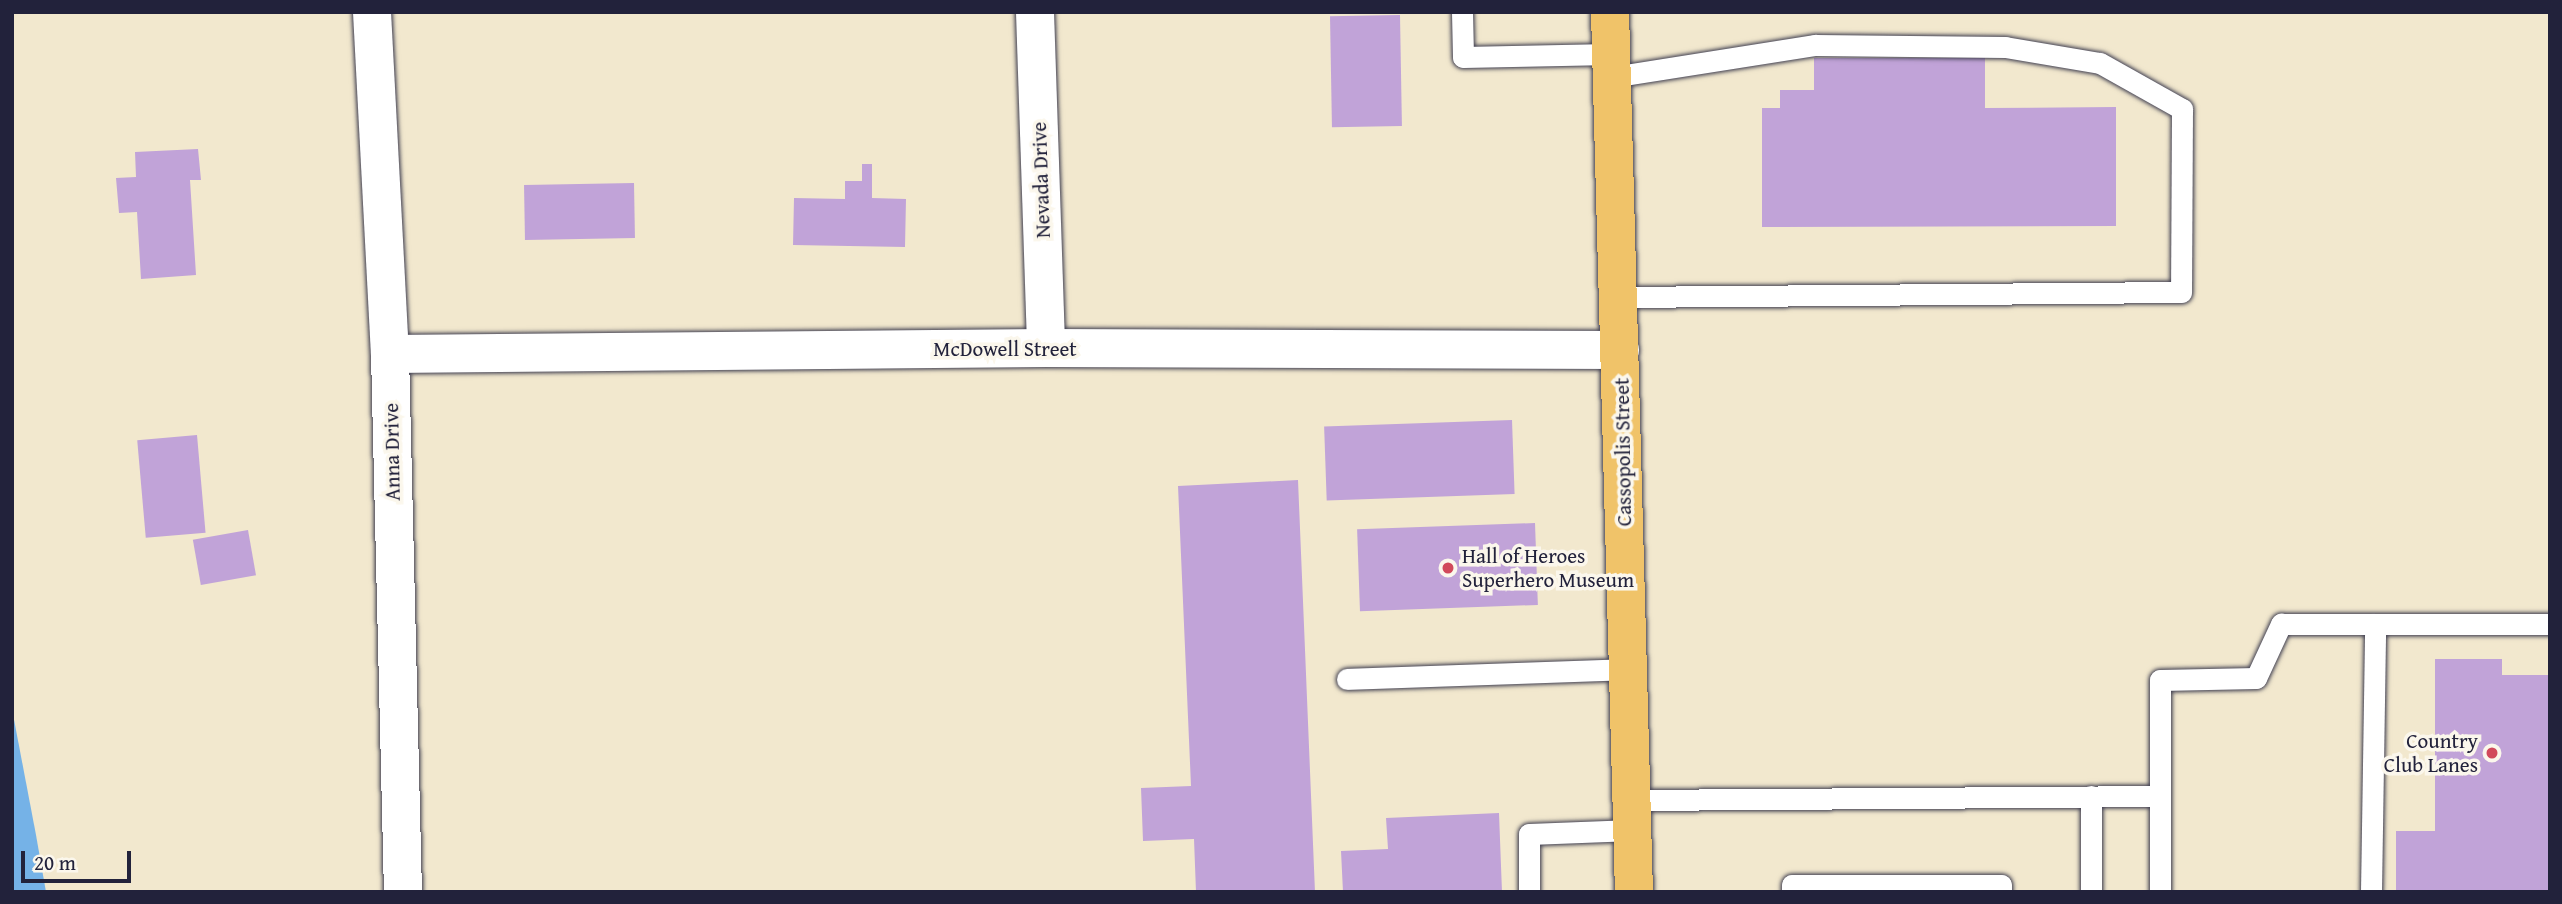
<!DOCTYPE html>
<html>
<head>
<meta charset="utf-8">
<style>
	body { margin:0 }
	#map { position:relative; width:2562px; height:904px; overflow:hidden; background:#f2e8ce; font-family:"Gentium Book Plus",serif }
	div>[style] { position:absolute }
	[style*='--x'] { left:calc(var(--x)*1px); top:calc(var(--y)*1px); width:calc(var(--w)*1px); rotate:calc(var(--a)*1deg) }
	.water>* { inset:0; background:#75b2e7 }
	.building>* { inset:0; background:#c1a3d8; transform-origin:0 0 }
	.roads { filter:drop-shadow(0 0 2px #414051) drop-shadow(0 0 2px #414051) }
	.service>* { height:21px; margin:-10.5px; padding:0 10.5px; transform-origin:10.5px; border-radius:10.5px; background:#fff }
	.minor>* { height:38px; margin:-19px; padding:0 19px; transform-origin:19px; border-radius:19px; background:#fff }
	.primary>* { height:38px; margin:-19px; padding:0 19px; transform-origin:19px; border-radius:19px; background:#f0c369 }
	.dots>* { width:19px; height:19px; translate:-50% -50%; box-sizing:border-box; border:4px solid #fbf7ec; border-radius:50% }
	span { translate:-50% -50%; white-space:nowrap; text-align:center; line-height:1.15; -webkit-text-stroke:7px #fbf7ec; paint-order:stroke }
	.street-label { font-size:21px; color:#22223b }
	.poi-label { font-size:21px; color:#22223b }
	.left { translate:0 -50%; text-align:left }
	.right { translate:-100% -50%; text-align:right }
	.frame { position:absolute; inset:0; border:14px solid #22223b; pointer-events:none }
	.scale { position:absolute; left:21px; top:851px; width:110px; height:32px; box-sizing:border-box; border:4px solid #22223b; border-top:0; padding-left:9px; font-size:21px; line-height:24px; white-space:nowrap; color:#22223b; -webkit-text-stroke:5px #fbf7ec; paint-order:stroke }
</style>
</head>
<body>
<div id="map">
	<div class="water">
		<i style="clip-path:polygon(12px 709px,36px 835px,46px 892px,12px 892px)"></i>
	</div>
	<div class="building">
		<i style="left:1400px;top:15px;width:111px;height:70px;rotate:89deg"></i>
		<i style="clip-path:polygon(1814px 58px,1985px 58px,1985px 108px,2116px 107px,2116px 226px,1762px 227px,1762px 108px,1780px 108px,1780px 90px,1814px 90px)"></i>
		<i style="clip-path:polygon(198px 149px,201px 180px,190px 180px,196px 275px,141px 279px,137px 212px,119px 213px,116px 178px,136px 177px,135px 152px)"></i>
		<i style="clip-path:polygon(862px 164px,872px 164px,872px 198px,906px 199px,905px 247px,793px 245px,794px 198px,845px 199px,845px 181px,862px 181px)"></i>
		<i style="left:634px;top:183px;width:55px;height:110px;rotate:89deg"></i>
		<i style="left:1512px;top:420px;width:74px;height:188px;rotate:88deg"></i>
		<i style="left:197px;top:435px;width:98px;height:60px;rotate:85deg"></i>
		<i style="clip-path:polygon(1298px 480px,1315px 892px,1196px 892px,1194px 839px,1143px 841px,1141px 788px,1191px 786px,1178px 486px)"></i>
		<i style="left:1535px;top:523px;width:82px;height:178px;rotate:88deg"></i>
		<i style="left:248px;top:530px;width:46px;height:56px;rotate:80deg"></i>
		<i style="clip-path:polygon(2435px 659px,2502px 659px,2502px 675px,2550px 675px,2550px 892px,2396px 892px,2396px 831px,2435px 831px)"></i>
		<i style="clip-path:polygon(1499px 813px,1502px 892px,1343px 892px,1341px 851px,1388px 849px,1386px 818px)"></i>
	</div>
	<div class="roads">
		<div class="service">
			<i style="--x:1462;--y:12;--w:45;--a:88.7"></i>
			<i style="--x:1463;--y:57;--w:148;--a:-1.2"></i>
			<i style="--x:1612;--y:77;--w:206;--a:-9"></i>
			<i style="--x:1815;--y:45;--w:190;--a:0.6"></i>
			<i style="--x:2005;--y:47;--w:96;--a:9.6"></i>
			<i style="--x:2100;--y:63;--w:94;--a:29.3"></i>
			<i style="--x:2182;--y:109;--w:183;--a:90.3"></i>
			<i style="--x:2181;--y:292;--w:562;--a:179.49"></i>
			<i style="--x:1347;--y:679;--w:281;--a:-2"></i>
			<i style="--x:2091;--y:796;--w:96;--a:90"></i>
			<i style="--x:2160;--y:796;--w:116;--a:-90"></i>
			<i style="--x:2160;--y:680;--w:96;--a:-1.2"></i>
			<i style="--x:2256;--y:678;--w:60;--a:-65.2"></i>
			<i style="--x:2281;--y:624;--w:269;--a:0"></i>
			<i style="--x:1632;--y:800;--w:528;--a:-0.43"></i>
			<i style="--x:2160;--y:796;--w:96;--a:90"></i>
			<i style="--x:1529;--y:892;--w:58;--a:-90"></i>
			<i style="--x:1529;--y:834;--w:104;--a:-2.2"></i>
			<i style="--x:1792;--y:892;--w:7;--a:-90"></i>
			<i style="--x:1792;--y:885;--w:209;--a:0"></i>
			<i style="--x:2001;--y:885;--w:7;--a:90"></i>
			<i style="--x:2371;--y:892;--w:268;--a:-89.1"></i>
		</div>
		<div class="minor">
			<i style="--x:372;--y:12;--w:342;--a:87"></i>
			<i style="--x:390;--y:354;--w:538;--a:88.62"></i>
			<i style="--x:1035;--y:12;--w:336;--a:88.1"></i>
			<i style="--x:390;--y:354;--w:656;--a:-0.52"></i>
			<i style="--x:1046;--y:348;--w:574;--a:0.2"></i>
		</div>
		<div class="primary">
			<i style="--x:1610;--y:12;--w:880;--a:88.44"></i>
		</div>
	</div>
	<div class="dots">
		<i style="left:1448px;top:568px;background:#d1495b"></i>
		<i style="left:2492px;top:753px;background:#d1495b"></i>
	</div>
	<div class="street-label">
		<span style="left:1041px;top:180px;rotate:-92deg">Nevada Drive</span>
		<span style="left:1005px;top:349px">McDowell Street</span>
		<span style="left:392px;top:452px;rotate:-91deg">Anna Drive</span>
		<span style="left:1623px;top:452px;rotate:-91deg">Cassopolis Street</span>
	</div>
	<div class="poi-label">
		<span class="left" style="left:1462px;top:568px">Hall of Heroes<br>Superhero Museum</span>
		<span class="right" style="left:2478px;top:753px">Country<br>Club Lanes</span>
	</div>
	<div class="frame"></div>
	<div class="scale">20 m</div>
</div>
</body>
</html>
